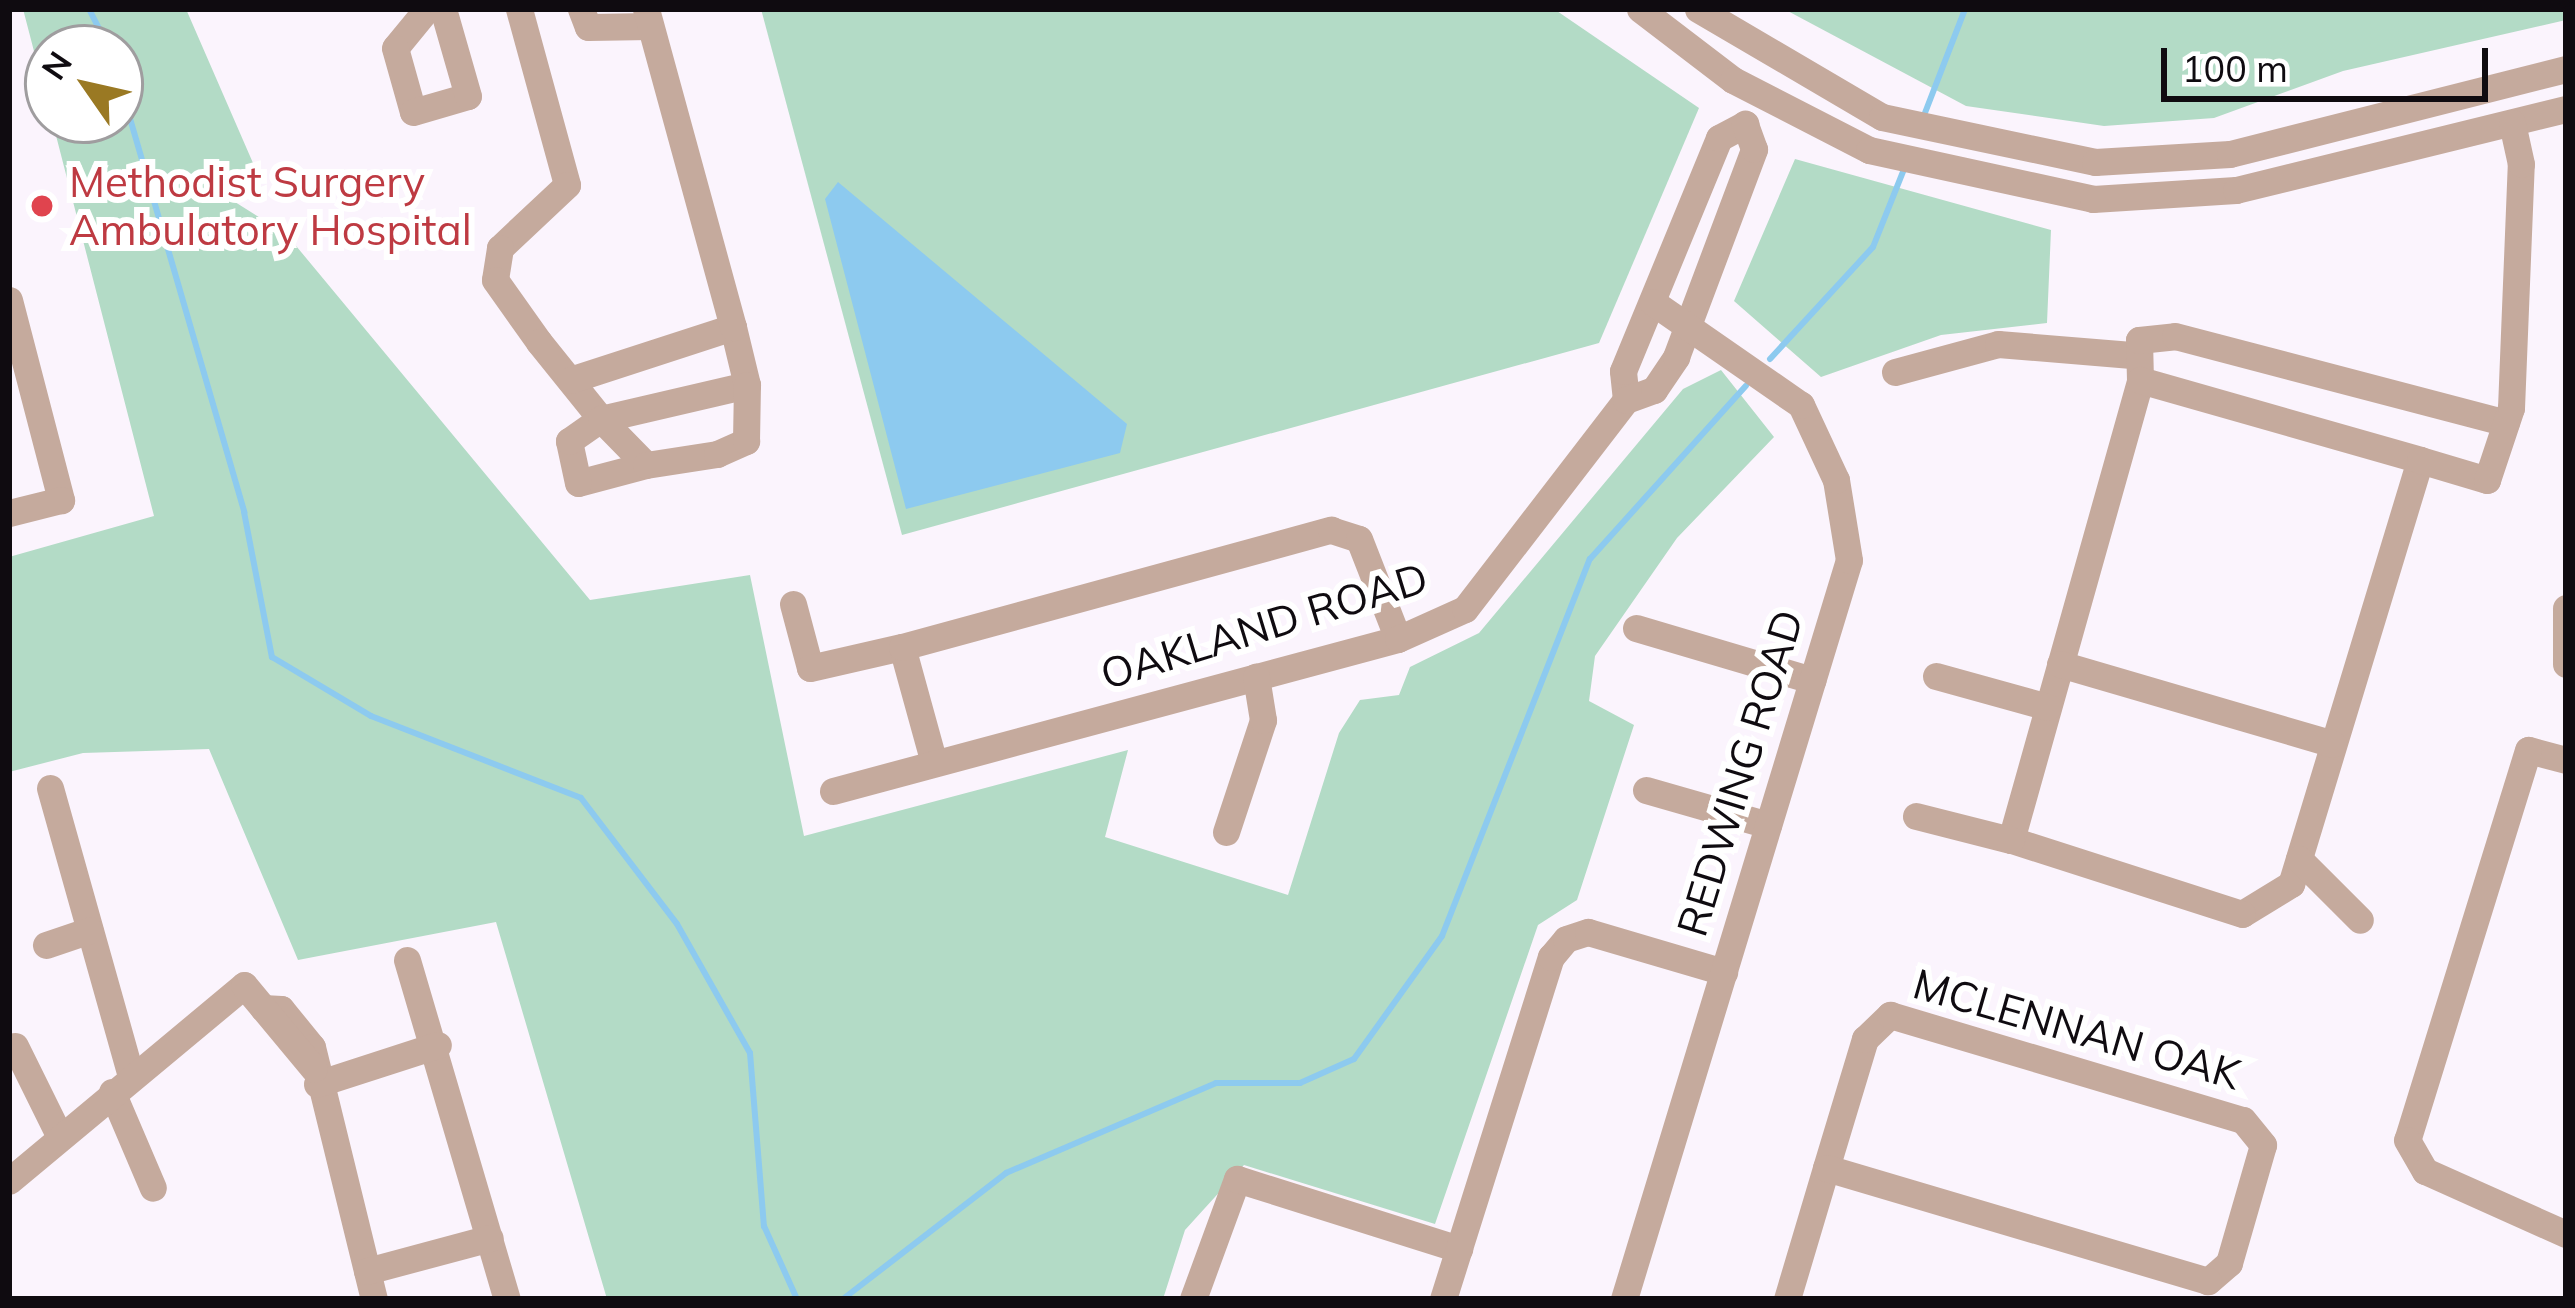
<!DOCTYPE html>
<html>
<head>
<meta charset="utf-8">
<style>
	body { margin:0 }
	#map { position:relative; width:2575px; height:1308px; overflow:hidden; background:#fbf4fd; font-family:Mulish,sans-serif }
	div>[style] { position:absolute }
	[style*='--x'] { left:calc(var(--x)*1px); top:calc(var(--y)*1px); width:calc(var(--w)*1px); rotate:calc(var(--a)*1deg) }
	.green>* { inset:0; background:#b3dbc6 }
	.water>* { inset:0; background:#8dcaef }
	.stream>* { height:6px; margin:-3px; padding:0 3px; transform-origin:3px; border-radius:3px; background:#8dcaef }
	.minor>* { height:27px; margin:-13.5px; padding:0 13.5px; transform-origin:13.5px; border-radius:13.5px; background:#c5aa9d }
	.dots>* { width:33px; height:33px; translate:-50% -50%; box-sizing:border-box; border:6px solid #fff; border-radius:50% }
	span { translate:-50% -50%; white-space:nowrap; text-align:center; line-height:1.15; -webkit-text-stroke:12px #fff; paint-order:stroke }
	.health-label { font-size:42px; color:#be3a42 }
	.left { translate:0 -50%; text-align:left }
	.street-label { font-size:42px; color:#0f0b10 }
	.frame { position:absolute; inset:0; border:12px solid #0f0b10; pointer-events:none }
	.north { position:absolute; left:24px; top:24px; width:120px; height:120px; box-sizing:border-box; background:#fff; border:3px solid #9f9d9f; border-radius:50%; rotate:304deg; font-size:33px; font-weight:700; line-height:48px; text-align:center; color:#0f0b10 }
	.north::after { content:''; display:block; margin:auto; width:42px; height:54px; background:#9a7923; clip-path:polygon(50% 0,100% 100%,50% 72%,0 100%) }
	.scale { position:absolute; left:2161px; top:48px; width:327px; height:54px; box-sizing:border-box; border:6px solid #0f0b10; border-top:0; padding-left:15px; font-size:36px; line-height:42px; white-space:nowrap; color:#0f0b10; -webkit-text-stroke:9px #fff; paint-order:stroke }
</style>
</head>
<body>
<div id="map">
	<div class="green">
		<i style="clip-path:polygon(23px 9px,186px 9px,253px 163px,235px 202px,287px 235px,590px 600px,750px 575px,804px 836px,1128px 750px,1105px 837px,1288px 895px,1339px 733px,1360px 700px,1399px 695px,1410px 667px,1479px 633px,1683px 389px,1721px 370px,1774px 437px,1677px 538px,1595px 656px,1589px 701px,1634px 725px,1577px 900px,1538px 925px,1435px 1224px,1244px 1165px,1185px 1230px,1163px 1299px,607px 1299px,496px 922px,298px 960px,209px 749px,83px 753px,9px 772px,9px 557px,154px 516px,52px 120px,120px 120px,120px 48px,48px 48px,48px 105px)"></i>
		<i style="clip-path:polygon(761px 9px,1554px 9px,1699px 108px,1599px 343px,902px 535px)"></i>
		<i style="clip-path:polygon(1784px 9px,2566px 9px,2566px 20px,2343px 71px,2214px 118px,2104px 126px,1966px 106px)"></i>
		<i style="clip-path:polygon(1795px 159px,2051px 230px,2047px 323px,1941px 335px,1821px 377px,1734px 301px)"></i>
	</div>
	<div class="water">
		<i style="clip-path:polygon(838px 182px,1127px 424px,1120px 453px,906px 509px,825px 199px)"></i>
	</div>
	<div class="stream">
		<i style="--x:89;--y:9;--w:44;--a:62.9"></i>
		<i style="--x:120;--y:84;--w:446;--a:73.8"></i>
		<i style="--x:244;--y:512;--w:148;--a:79.1"></i>
		<i style="--x:272;--y:657;--w:115;--a:30.8"></i>
		<i style="--x:371;--y:716;--w:225;--a:21.3"></i>
		<i style="--x:581;--y:798;--w:158;--a:52.7"></i>
		<i style="--x:677;--y:924;--w:148;--a:60.5"></i>
		<i style="--x:750;--y:1053;--w:174;--a:85.4"></i>
		<i style="--x:764;--y:1226;--w:80;--a:65.7"></i>
		<i style="--x:1923;--y:118;--w:117;--a:-68.9"></i>
		<i style="--x:1770;--y:359;--w:152;--a:-47.4"></i>
		<i style="--x:1873;--y:247;--w:89;--a:-68.3"></i>
		<i style="--x:843;--y:1299;--w:206;--a:-37.7"></i>
		<i style="--x:1006;--y:1173;--w:228;--a:-23.2"></i>
		<i style="--x:1216;--y:1083;--w:84;--a:0"></i>
		<i style="--x:1300;--y:1083;--w:59;--a:-24"></i>
		<i style="--x:1354;--y:1059;--w:151;--a:-54.4"></i>
		<i style="--x:1442;--y:936;--w:405;--a:-68.6"></i>
		<i style="--x:1590;--y:559;--w:233;--a:-48"></i>
	</div>
	<div class="minor">
		<i style="--x:427;--y:9;--w:50;--a:129.4"></i>
		<i style="--x:395;--y:48;--w:66;--a:74.3"></i>
		<i style="--x:413;--y:112;--w:57;--a:-16.2"></i>
		<i style="--x:468;--y:96;--w:91;--a:-106"></i>
		<i style="--x:519;--y:9;--w:182;--a:74.7"></i>
		<i style="--x:567;--y:185;--w:92;--a:136.8"></i>
		<i style="--x:500;--y:248;--w:32;--a:99"></i>
		<i style="--x:495;--y:280;--w:76;--a:54.6"></i>
		<i style="--x:539;--y:342;--w:99;--a:51.2"></i>
		<i style="--x:601;--y:419;--w:150;--a:-13.1"></i>
		<i style="--x:747;--y:385;--w:60;--a:-103.6"></i>
		<i style="--x:733;--y:327;--w:171;--a:162"></i>
		<i style="--x:581;--y:9;--w:19;--a:69"></i>
		<i style="--x:588;--y:27;--w:62;--a:-0.9"></i>
		<i style="--x:646;--y:9;--w:330;--a:74.7"></i>
		<i style="--x:1640;--y:9;--w:117;--a:37.4"></i>
		<i style="--x:1733;--y:80;--w:153;--a:27.2"></i>
		<i style="--x:1869;--y:150;--w:229;--a:12.3"></i>
		<i style="--x:2093;--y:199;--w:143;--a:-3.6"></i>
		<i style="--x:2236;--y:190;--w:340;--a:-13.8"></i>
		<i style="--x:1698;--y:9;--w:213;--a:30.4"></i>
		<i style="--x:1882;--y:117;--w:218;--a:11.9"></i>
		<i style="--x:2095;--y:162;--w:135;--a:-3.4"></i>
		<i style="--x:2230;--y:154;--w:347;--a:-14.2"></i>
		<i style="--x:9;--y:300;--w:207;--a:75.4"></i>
		<i style="--x:61;--y:500;--w:54;--a:166"></i>
		<i style="--x:1895;--y:372;--w:107;--a:-15.2"></i>
		<i style="--x:1998;--y:344;--w:134;--a:4.7"></i>
		<i style="--x:2140;--y:380;--w:40;--a:-91.4"></i>
		<i style="--x:2139;--y:340;--w:36;--a:-6"></i>
		<i style="--x:2175;--y:336;--w:342;--a:14.7"></i>
		<i style="--x:1626;--y:400;--w:29;--a:-96"></i>
		<i style="--x:1623;--y:371;--w:252;--a:-67.6"></i>
		<i style="--x:1719;--y:138;--w:30;--a:-28"></i>
		<i style="--x:2420;--y:460;--w:443;--a:106.9"></i>
		<i style="--x:2291;--y:884;--w:57;--a:148.5"></i>
		<i style="--x:2242;--y:914;--w:243;--a:-162.2"></i>
		<i style="--x:2011;--y:840;--w:478;--a:-74.3"></i>
		<i style="--x:2140;--y:380;--w:291;--a:15.9"></i>
		<i style="--x:2420;--y:460;--w:70;--a:16.6"></i>
		<i style="--x:2487;--y:480;--w:76;--a:-71.6"></i>
		<i style="--x:2511;--y:408;--w:244;--a:-87.7"></i>
		<i style="--x:2521;--y:164;--w:42;--a:-102.4"></i>
		<i style="--x:646;--y:465;--w:70;--a:165.2"></i>
		<i style="--x:578;--y:483;--w:43;--a:-102.1"></i>
		<i style="--x:569;--y:441;--w:39;--a:-35"></i>
		<i style="--x:601;--y:419;--w:64;--a:45.6"></i>
		<i style="--x:646;--y:465;--w:72;--a:-8.8"></i>
		<i style="--x:717;--y:454;--w:32;--a:-24"></i>
		<i style="--x:746;--y:441;--w:56;--a:-89"></i>
		<i style="--x:793;--y:604;--w:66;--a:75.1"></i>
		<i style="--x:810;--y:668;--w:94;--a:-12.9"></i>
		<i style="--x:2566;--y:608;--w:56;--a:90"></i>
		<i style="--x:1636;--y:628;--w:184;--a:16.5"></i>
		<i style="--x:2060;--y:664;--w:284;--a:16.3"></i>
		<i style="--x:1936;--y:676;--w:116;--a:15.5"></i>
		<i style="--x:2566;--y:760;--w:39;--a:-165"></i>
		<i style="--x:2528;--y:750;--w:408;--a:107.2"></i>
		<i style="--x:2407;--y:1140;--w:36;--a:60"></i>
		<i style="--x:2425;--y:1171;--w:154;--a:24.1"></i>
		<i style="--x:934;--y:763;--w:120;--a:-105.4"></i>
		<i style="--x:902;--y:647;--w:445;--a:-15.3"></i>
		<i style="--x:1331;--y:530;--w:29;--a:18"></i>
		<i style="--x:1359;--y:539;--w:107;--a:68.7"></i>
		<i style="--x:50;--y:788;--w:299;--a:74.3"></i>
		<i style="--x:1646;--y:790;--w:127;--a:16"></i>
		<i style="--x:833;--y:791;--w:585;--a:-15.06"></i>
		<i style="--x:1398;--y:639;--w:73;--a:-24.1"></i>
		<i style="--x:1465;--y:609;--w:264;--a:-52.4"></i>
		<i style="--x:1626;--y:400;--w:30;--a:-20"></i>
		<i style="--x:1654;--y:390;--w:40;--a:-56"></i>
		<i style="--x:1676;--y:357;--w:222;--a:-69.4"></i>
		<i style="--x:1754;--y:149;--w:27;--a:-110"></i>
		<i style="--x:1916;--y:816;--w:98;--a:14.2"></i>
		<i style="--x:1226;--y:832;--w:118;--a:-71.7"></i>
		<i style="--x:1263;--y:720;--w:44;--a:-99.2"></i>
		<i style="--x:2299;--y:859;--w:86;--a:45"></i>
		<i style="--x:46;--y:945;--w:46;--a:-18.8"></i>
		<i style="--x:407;--y:960;--w:353;--a:73.6"></i>
		<i style="--x:263;--y:1008;--w:18;--a:3"></i>
		<i style="--x:281;--y:1009;--w:49;--a:50.8"></i>
		<i style="--x:312;--y:1047;--w:260;--a:76.2"></i>
		<i style="--x:15;--y:1046;--w:102;--a:63.7"></i>
		<i style="--x:317;--y:1084;--w:127;--a:-17.9"></i>
		<i style="--x:112;--y:1092;--w:104;--a:66.9"></i>
		<i style="--x:9;--y:1181;--w:306;--a:-39.8"></i>
		<i style="--x:244;--y:985;--w:109;--a:50.2"></i>
		<i style="--x:367;--y:1271;--w:127;--a:-15"></i>
		<i style="--x:1193;--y:1299;--w:128;--a:-69.9"></i>
		<i style="--x:1237;--y:1179;--w:233;--a:17.5"></i>
		<i style="--x:1443;--y:1299;--w:359;--a:-72.5"></i>
		<i style="--x:1551;--y:957;--w:23;--a:-50"></i>
		<i style="--x:1566;--y:939;--w:23;--a:-18"></i>
		<i style="--x:1588;--y:932;--w:142;--a:16.4"></i>
		<i style="--x:1624;--y:1299;--w:772;--a:-73.07"></i>
		<i style="--x:1849;--y:560;--w:81;--a:-99.2"></i>
		<i style="--x:1836;--y:480;--w:83;--a:-115"></i>
		<i style="--x:1801;--y:405;--w:181;--a:-145.3"></i>
		<i style="--x:1787;--y:1299;--w:137;--a:-73.4"></i>
		<i style="--x:1826;--y:1168;--w:135;--a:-73.2"></i>
		<i style="--x:1865;--y:1039;--w:35;--a:-44"></i>
		<i style="--x:1890;--y:1015;--w:368;--a:16.6"></i>
		<i style="--x:2243;--y:1120;--w:32;--a:51"></i>
		<i style="--x:2263;--y:1145;--w:123;--a:106.1"></i>
		<i style="--x:2229;--y:1263;--w:28;--a:139"></i>
		<i style="--x:2208;--y:1281;--w:398;--a:-163.5"></i>
	</div>
	<div class="dots">
		<i style="left:42px;top:206px;background:#e0444e"></i>
	</div>
	<div class="health-label">
		<span class="left" style="left:69px;top:206px">Methodist Surgery<br>Ambulatory Hospital</span>
	</div>
	<div class="street-label">
		<span style="left:1264px;top:626px;rotate:-17deg">OAKLAND ROAD</span>
		<span style="left:1740px;top:773px;rotate:-73deg">REDWING ROAD</span>
		<span style="left:2077px;top:1029px;rotate:16deg">MCLENNAN OAK</span>
	</div>
	<div class="frame"></div>
	<div class="north">N</div>
	<div class="scale">100 m</div>
</div>
</body>
</html>
